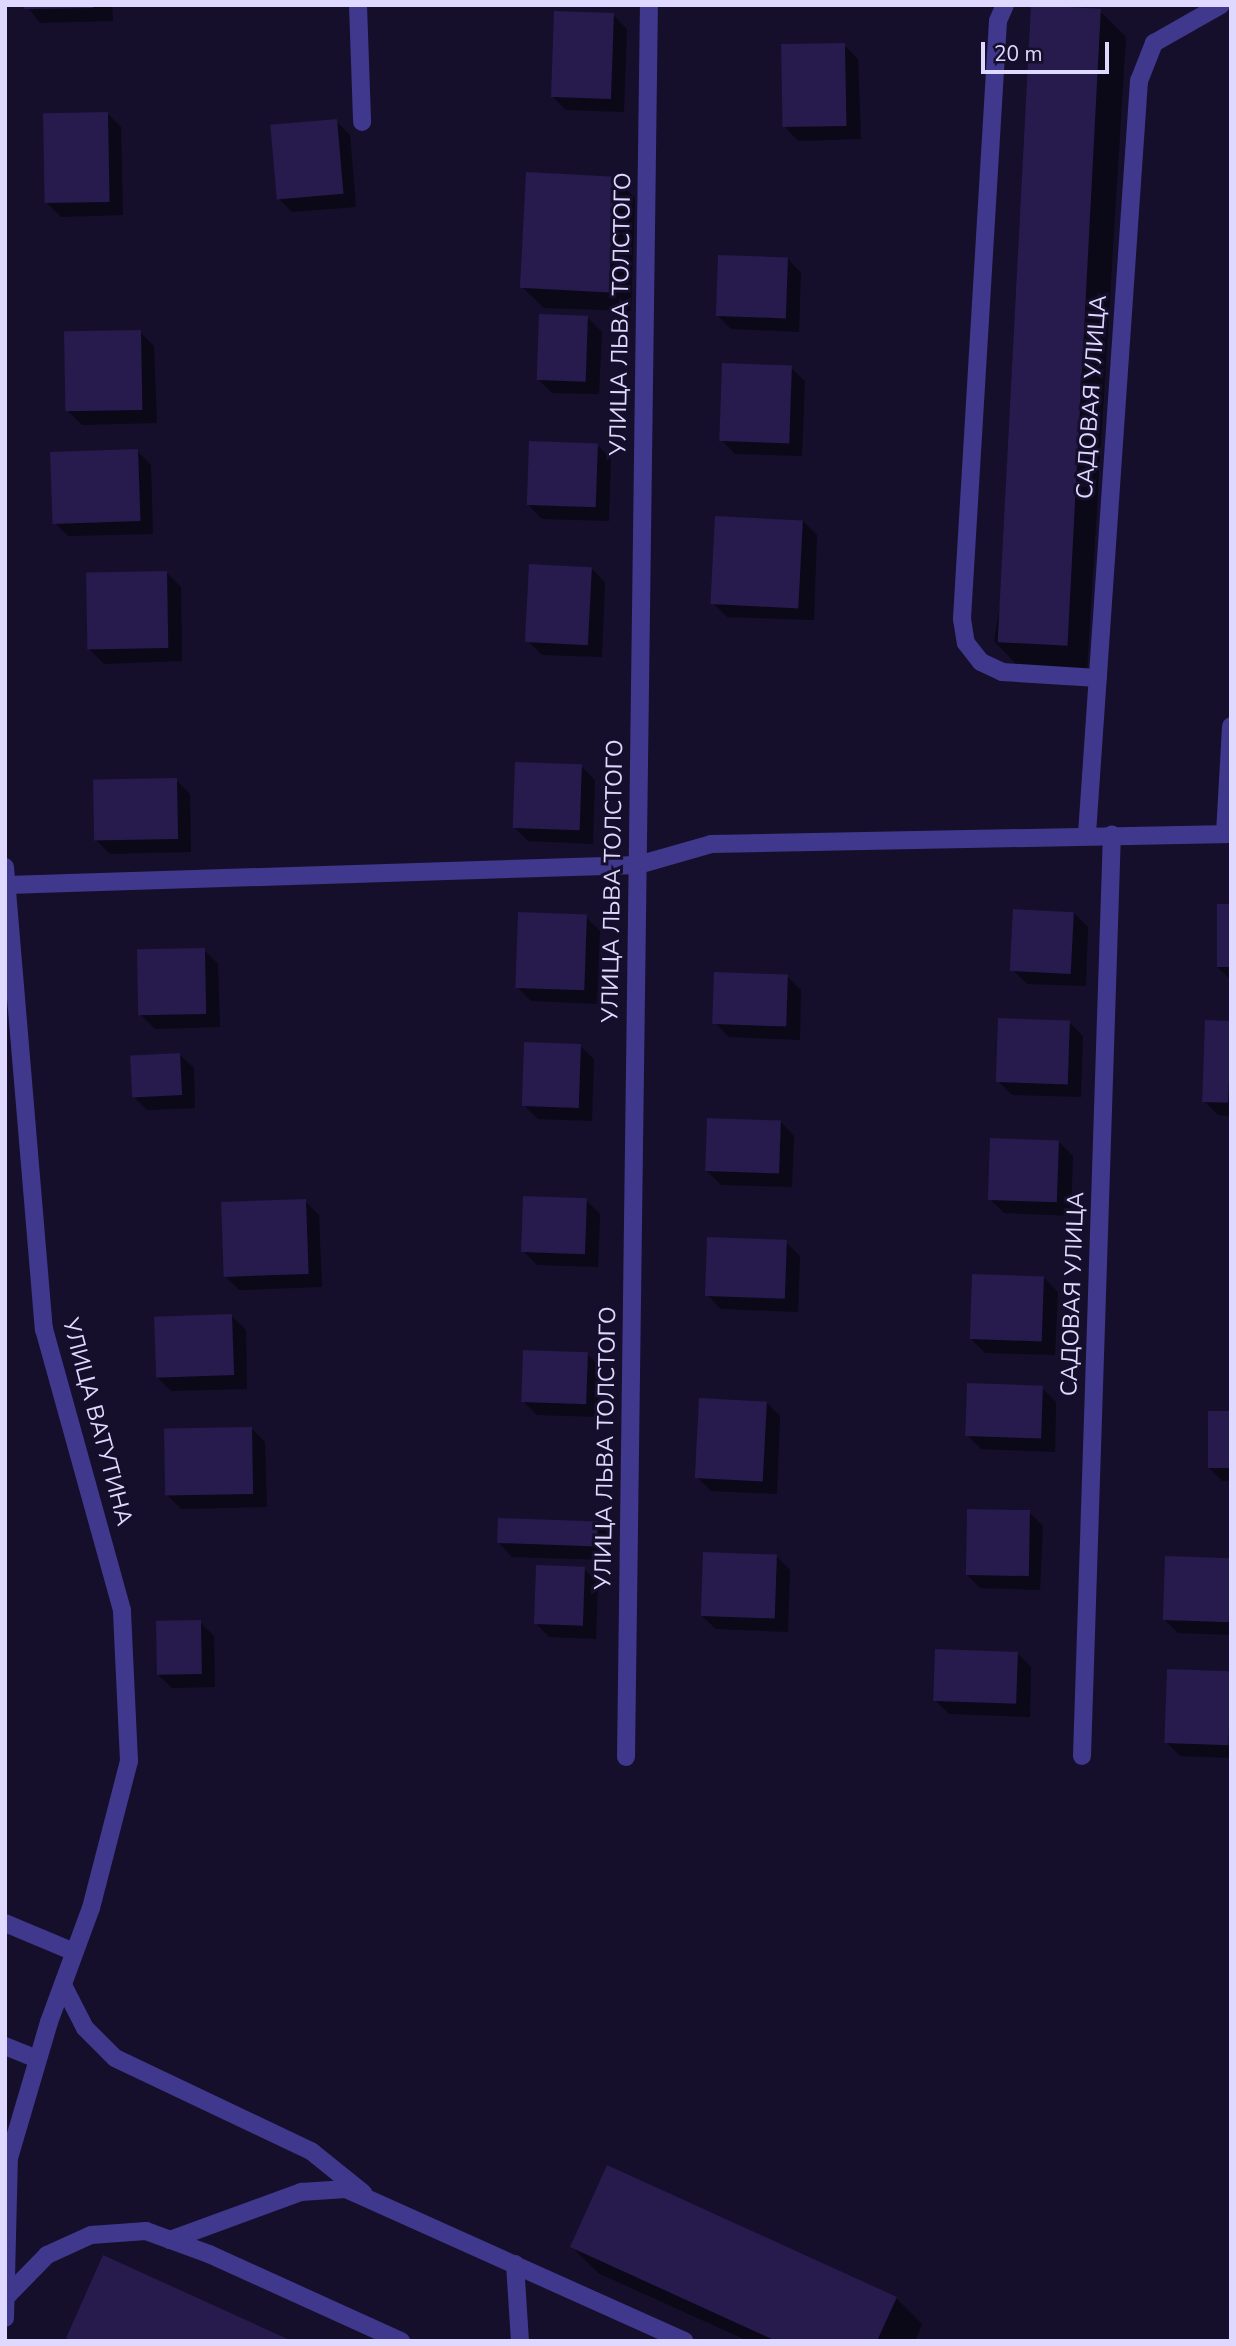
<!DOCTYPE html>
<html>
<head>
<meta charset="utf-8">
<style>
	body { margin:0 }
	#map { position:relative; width:1236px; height:2346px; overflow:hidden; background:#150f2b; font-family:"Nunito Sans",sans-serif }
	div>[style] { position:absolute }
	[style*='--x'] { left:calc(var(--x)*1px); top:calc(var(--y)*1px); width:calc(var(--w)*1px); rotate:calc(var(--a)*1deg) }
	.shadow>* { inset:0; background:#0007 }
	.building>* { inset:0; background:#271a4d; transform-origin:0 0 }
	.service>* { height:18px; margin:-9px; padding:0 9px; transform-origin:9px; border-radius:9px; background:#40388c }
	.pedestrian>* { height:18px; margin:-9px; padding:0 9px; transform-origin:9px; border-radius:9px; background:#40388c }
	.minor>* { height:18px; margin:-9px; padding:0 9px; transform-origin:9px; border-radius:9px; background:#40388c }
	span { translate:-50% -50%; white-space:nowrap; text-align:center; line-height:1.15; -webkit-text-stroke:6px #150f2b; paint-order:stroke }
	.street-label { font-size:23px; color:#dfd9ff }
	.frame { position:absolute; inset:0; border:7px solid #dfd9ff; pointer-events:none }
	.scale { position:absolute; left:981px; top:42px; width:128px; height:32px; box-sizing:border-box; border:4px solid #dfd9ff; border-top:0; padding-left:9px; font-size:21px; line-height:24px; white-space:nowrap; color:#dfd9ff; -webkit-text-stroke:5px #150f2b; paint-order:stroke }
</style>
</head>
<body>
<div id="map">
	<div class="shadow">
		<i style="clip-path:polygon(26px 5px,112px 5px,113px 21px,40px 23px)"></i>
		<i style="clip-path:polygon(1100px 11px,1126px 37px,1087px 671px,1020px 668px,994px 641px)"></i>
		<i style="clip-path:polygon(613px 15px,627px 29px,624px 112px,566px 110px,552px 96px)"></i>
		<i style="clip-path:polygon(844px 45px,858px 59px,861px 139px,798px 141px,785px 127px)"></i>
		<i style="clip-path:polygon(107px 113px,121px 127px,123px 215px,61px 217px,47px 203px)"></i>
		<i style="clip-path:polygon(336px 121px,350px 135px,356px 207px,292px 212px,278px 198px)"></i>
		<i style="clip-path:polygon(614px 177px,635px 198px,631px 311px,544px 308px,523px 288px)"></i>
		<i style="clip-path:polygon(788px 259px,801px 273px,799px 332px,731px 329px,717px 315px)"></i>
		<i style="clip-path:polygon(588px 318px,602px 332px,599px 394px,552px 393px,538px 379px)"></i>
		<i style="clip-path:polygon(140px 332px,154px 346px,157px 423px,82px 425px,68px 411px)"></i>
		<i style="clip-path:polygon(791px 368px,805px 381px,802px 456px,735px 454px,721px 440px)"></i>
		<i style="clip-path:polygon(597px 445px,611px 458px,609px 521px,542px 519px,528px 505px)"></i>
		<i style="clip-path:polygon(137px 451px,151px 465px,153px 534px,68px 536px,54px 522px)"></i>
		<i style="clip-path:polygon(803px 521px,817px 535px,814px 620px,727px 617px,713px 603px)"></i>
		<i style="clip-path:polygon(591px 568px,605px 582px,602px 657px,542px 655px,528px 641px)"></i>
		<i style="clip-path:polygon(167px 573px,181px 587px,182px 661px,104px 664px,90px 650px)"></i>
		<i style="clip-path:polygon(581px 766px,595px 780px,593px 844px,528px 841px,514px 827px)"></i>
		<i style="clip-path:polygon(176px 780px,190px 794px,191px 852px,110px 854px,96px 840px)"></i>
		<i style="clip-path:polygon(1231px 906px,1231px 980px,1217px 967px)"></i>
		<i style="clip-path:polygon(1074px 913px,1088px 927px,1086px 986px,1027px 984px,1013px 970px)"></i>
		<i style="clip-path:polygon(586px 917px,600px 931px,597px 1004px,531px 1001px,517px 987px)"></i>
		<i style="clip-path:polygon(204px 950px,218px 964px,220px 1027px,155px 1029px,141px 1015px)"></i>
		<i style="clip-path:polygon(787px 976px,801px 990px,800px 1040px,729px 1037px,715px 1023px)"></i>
		<i style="clip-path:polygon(1069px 1022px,1083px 1036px,1081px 1097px,1012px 1095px,998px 1081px)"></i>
		<i style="clip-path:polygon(1231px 1023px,1231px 1116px,1218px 1115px,1204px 1101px)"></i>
		<i style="clip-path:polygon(580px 1046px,594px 1059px,592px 1121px,538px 1119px,524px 1105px)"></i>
		<i style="clip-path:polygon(180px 1055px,194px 1068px,195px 1108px,147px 1110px,133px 1096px)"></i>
		<i style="clip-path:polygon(781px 1122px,794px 1136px,792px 1187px,721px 1185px,707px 1171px)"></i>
		<i style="clip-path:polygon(1059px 1142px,1073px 1156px,1071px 1216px,1004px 1213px,990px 1199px)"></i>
		<i style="clip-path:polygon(586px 1200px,600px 1214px,598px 1267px,537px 1265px,523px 1251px)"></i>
		<i style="clip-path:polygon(305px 1201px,319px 1215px,322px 1287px,239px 1290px,225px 1276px)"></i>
		<i style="clip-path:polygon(786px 1242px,800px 1256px,798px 1312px,721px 1309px,707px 1295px)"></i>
		<i style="clip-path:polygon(1044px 1278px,1058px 1292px,1055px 1355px,985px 1353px,971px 1339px)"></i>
		<i style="clip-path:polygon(232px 1316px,246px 1330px,247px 1389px,171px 1391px,157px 1377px)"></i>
		<i style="clip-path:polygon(587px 1354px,601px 1368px,599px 1417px,537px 1415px,523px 1401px)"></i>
		<i style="clip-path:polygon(1042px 1388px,1056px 1402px,1055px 1452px,981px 1449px,967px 1435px)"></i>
		<i style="clip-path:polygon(766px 1402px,780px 1416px,777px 1494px,711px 1491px,697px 1477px)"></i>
		<i style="clip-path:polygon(1231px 1413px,1231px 1481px,1222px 1481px,1208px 1467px)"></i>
		<i style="clip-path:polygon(251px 1428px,265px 1442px,267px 1507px,181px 1509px,167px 1495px)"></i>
		<i style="clip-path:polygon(1029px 1512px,1043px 1526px,1040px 1590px,980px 1588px,966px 1574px)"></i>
		<i style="clip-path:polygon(598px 1523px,611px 1537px,611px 1560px,512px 1557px,499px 1543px)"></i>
		<i style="clip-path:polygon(776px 1556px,790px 1570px,788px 1632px,716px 1629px,702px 1616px)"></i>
		<i style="clip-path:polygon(1231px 1560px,1231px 1635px,1178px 1633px,1164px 1619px)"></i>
		<i style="clip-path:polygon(584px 1569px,598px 1583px,596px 1639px,549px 1637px,536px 1623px)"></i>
		<i style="clip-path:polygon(200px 1622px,214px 1636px,215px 1687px,172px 1688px,158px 1675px)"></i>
		<i style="clip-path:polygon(1018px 1654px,1031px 1667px,1030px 1717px,949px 1714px,935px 1700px)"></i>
		<i style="clip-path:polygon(1231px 1673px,1231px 1758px,1180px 1756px,1166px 1742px)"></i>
		<i style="clip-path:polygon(572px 2247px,896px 2298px,922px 2324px,915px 2341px,748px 2341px,598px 2273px)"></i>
	</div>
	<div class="building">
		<i style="clip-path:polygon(24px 5px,93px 5px,93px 8px,24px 9px)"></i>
		<i style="left:1031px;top:5px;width:70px;height:638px;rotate:3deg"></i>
		<i style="left:554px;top:11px;width:60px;height:86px;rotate:2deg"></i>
		<i style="left:845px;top:43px;width:83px;height:64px;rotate:89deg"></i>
		<i style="left:108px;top:112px;width:90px;height:65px;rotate:89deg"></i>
		<i style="left:337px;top:119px;width:75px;height:67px;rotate:85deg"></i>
		<i style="left:526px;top:172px;width:89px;height:116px;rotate:3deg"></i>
		<i style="left:718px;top:255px;width:70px;height:61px;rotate:2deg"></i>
		<i style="left:539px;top:314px;width:49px;height:66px;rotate:2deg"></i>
		<i style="left:141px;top:330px;width:80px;height:77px;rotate:89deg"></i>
		<i style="left:722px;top:363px;width:70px;height:78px;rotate:2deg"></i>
		<i style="left:529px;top:441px;width:69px;height:64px;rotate:2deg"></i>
		<i style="left:138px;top:449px;width:72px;height:88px;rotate:88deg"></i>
		<i style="left:715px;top:516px;width:88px;height:88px;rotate:3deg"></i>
		<i style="left:529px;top:564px;width:63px;height:78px;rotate:3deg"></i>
		<i style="left:167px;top:571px;width:77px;height:81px;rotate:89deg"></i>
		<i style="left:515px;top:762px;width:67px;height:66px;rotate:2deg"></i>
		<i style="left:177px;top:778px;width:61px;height:84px;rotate:89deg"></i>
		<i style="left:1217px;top:904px;width:14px;height:63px"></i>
		<i style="left:1013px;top:909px;width:61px;height:62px;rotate:3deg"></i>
		<i style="left:518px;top:912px;width:69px;height:76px;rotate:2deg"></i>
		<i style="left:205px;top:948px;width:66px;height:68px;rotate:89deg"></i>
		<i style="left:714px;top:972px;width:74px;height:52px;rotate:2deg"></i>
		<i style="left:998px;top:1018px;width:72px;height:64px;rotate:2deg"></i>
		<i style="left:1205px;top:1020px;width:26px;height:82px;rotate:2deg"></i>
		<i style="left:524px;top:1042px;width:57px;height:64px;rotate:2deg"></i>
		<i style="left:180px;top:1053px;width:42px;height:50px;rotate:87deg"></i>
		<i style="left:707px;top:1118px;width:74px;height:53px;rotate:2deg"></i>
		<i style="left:990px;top:1138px;width:69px;height:62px;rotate:2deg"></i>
		<i style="left:523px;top:1196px;width:64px;height:56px;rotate:2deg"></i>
		<i style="left:306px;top:1199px;width:75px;height:85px;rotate:88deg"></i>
		<i style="left:707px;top:1237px;width:80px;height:59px;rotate:2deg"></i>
		<i style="left:972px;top:1274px;width:72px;height:65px;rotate:2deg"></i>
		<i style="left:232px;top:1314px;width:61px;height:78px;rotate:88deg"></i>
		<i style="left:523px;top:1350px;width:65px;height:52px;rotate:2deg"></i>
		<i style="left:967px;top:1383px;width:76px;height:53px;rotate:2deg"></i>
		<i style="left:699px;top:1398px;width:68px;height:80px;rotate:3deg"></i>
		<i style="left:1208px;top:1411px;width:23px;height:57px"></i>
		<i style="left:252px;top:1427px;width:67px;height:88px;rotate:89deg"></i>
		<i style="left:967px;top:1509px;width:63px;height:66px;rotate:1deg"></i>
		<i style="left:498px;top:1518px;width:100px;height:25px;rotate:2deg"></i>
		<i style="left:703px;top:1552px;width:74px;height:64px;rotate:2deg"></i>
		<i style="left:1165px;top:1556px;width:66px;height:64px;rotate:2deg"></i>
		<i style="left:536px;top:1565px;width:49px;height:59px;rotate:2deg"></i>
		<i style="left:201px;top:1620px;width:54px;height:45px;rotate:89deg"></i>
		<i style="left:935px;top:1649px;width:83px;height:52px;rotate:2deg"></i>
		<i style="left:1167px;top:1669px;width:64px;height:74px;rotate:2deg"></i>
		<i style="clip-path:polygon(607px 2165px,897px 2297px,877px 2341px,776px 2341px,570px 2247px)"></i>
		<i style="clip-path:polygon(103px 2255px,292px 2341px,73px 2341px,66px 2338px)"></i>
	</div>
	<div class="service">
		<i style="--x:358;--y:5;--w:117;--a:88"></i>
		<i style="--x:1005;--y:5;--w:17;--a:114"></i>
		<i style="--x:998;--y:21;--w:599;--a:93.45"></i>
		<i style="--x:962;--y:619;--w:24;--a:81"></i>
		<i style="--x:966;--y:643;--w:24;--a:52"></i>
		<i style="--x:981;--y:662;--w:23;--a:25"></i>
		<i style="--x:1002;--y:672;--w:96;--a:3.6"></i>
		<i style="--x:1225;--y:834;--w:108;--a:-86.8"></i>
		<i style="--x:5;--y:1923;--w:75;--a:22.8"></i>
		<i style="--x:63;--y:1985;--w:48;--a:62.9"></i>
		<i style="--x:85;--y:2028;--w:42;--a:45"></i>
		<i style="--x:115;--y:2058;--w:217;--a:25.4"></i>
		<i style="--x:311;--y:2151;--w:67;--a:38.9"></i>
		<i style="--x:5;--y:2046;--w:35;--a:22"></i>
		<i style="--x:170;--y:2240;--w:140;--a:-20.1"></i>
		<i style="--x:301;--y:2192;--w:45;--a:-3.8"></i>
		<i style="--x:346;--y:2189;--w:371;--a:24.2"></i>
		<i style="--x:515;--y:2264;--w:77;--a:86.3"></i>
		<i style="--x:8;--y:2295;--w:56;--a:-45.7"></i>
		<i style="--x:47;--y:2255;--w:48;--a:-24.4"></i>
		<i style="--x:91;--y:2235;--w:55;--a:-4.2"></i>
		<i style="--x:146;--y:2231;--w:67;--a:20.1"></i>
		<i style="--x:209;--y:2254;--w:211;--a:24.4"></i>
	</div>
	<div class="pedestrian">
		<i style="--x:91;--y:1908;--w:152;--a:-75.5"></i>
		<i style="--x:129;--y:1761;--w:151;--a:-92.7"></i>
	</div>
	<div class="minor">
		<i style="--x:1087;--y:834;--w:755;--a:-86.05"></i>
		<i style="--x:1139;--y:81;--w:41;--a:-68.5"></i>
		<i style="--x:1154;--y:43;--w:77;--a:-29.6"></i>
		<i style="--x:5;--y:867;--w:464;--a:85.2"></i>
		<i style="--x:44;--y:1329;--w:292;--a:74.5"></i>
		<i style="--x:7;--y:885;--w:631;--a:-1.82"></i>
		<i style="--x:638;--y:865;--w:76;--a:-16"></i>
		<i style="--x:711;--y:844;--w:520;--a:-1.1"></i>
		<i style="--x:1082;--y:1756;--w:922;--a:-88.14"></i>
		<i style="--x:626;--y:1757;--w:1752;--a:-89.25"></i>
		<i style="--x:5;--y:2318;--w:160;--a:-88.6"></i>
		<i style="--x:9;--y:2158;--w:142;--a:-73.6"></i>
		<i style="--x:49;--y:2022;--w:121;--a:-69.8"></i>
	</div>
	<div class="street-label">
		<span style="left:621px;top:314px;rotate:-89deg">УЛИЦА ЛЬВА ТОЛСТОГО</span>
		<span style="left:1092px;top:397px;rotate:-86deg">САДОВАЯ УЛИЦА</span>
		<span style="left:613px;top:881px;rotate:-89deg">УЛИЦА ЛЬВА ТОЛСТОГО</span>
		<span style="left:1073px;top:1294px;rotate:-88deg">САДОВАЯ УЛИЦА</span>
		<span style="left:97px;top:1422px;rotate:75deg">УЛИЦА ВАТУТИНА</span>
		<span style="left:606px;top:1448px;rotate:-89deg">УЛИЦА ЛЬВА ТОЛСТОГО</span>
	</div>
	<div class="frame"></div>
	<div class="scale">20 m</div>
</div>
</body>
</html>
